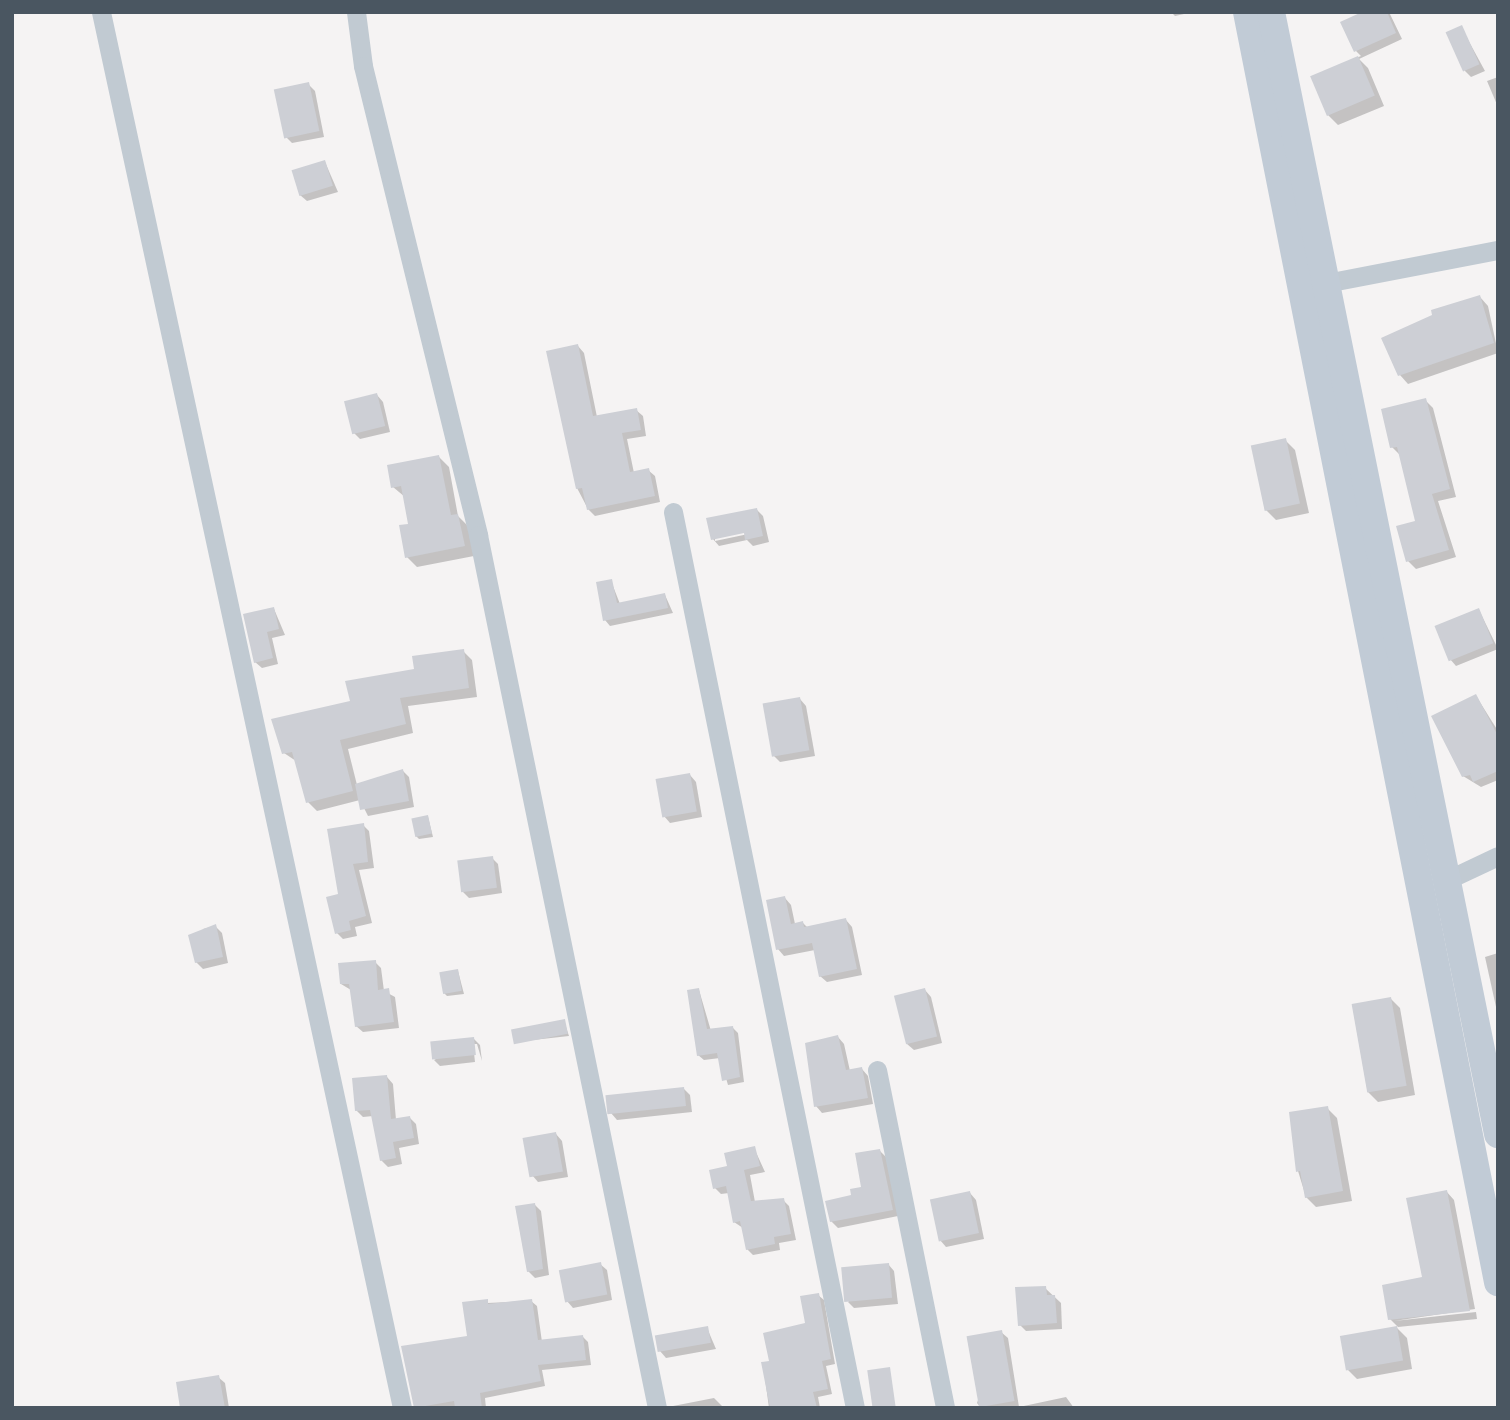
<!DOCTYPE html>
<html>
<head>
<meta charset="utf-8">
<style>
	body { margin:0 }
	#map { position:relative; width:1510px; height:1420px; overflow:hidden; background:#f5f3f3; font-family:"IBM Plex Sans",sans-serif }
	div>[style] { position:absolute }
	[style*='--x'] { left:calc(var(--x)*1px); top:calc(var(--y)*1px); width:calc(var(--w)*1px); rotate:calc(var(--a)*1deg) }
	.shadow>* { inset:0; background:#0003 }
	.building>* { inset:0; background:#cdcfd5; transform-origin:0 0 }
	.street>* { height:19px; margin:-9.5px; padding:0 9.5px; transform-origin:9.5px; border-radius:9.5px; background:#c1cad2 }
	.secondary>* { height:28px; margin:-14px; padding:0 14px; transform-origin:14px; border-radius:14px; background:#c1cbd6 }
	span { translate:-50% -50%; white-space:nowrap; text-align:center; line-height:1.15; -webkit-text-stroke:5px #fff; paint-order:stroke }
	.frame { position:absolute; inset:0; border:14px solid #4a5661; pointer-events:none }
</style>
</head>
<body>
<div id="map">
	<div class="shadow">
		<i style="clip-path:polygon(1171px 12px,1193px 12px,1175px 16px)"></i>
		<i style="clip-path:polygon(1366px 12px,1389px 12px,1402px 39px,1359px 59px,1368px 68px,1384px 106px,1338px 125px,1328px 115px,1312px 77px,1361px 56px,1356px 51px)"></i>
		<i style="clip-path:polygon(1461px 27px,1485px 71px,1471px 77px,1465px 71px)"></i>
		<i style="clip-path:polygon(1498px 77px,1498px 107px,1487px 81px)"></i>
		<i style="clip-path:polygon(308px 84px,315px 91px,324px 137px,292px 143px,286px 137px)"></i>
		<i style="clip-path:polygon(325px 162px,338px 192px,307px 201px,300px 195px)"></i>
		<i style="clip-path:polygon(1480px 297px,1488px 306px,1498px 353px,1408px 384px,1400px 375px)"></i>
		<i style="clip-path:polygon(578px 346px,584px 353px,597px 417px,636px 410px,643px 416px,646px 436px,627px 439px,634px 473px,648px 470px,655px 476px,660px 502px,595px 516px,588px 509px,577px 488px)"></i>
		<i style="clip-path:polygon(377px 395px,383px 402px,390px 432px,360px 439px,354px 433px)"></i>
		<i style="clip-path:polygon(1425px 400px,1433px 408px,1456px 497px,1438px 501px,1456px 557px,1416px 569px,1408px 561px,1417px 522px,1401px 456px,1392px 447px)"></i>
		<i style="clip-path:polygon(1285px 440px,1295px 450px,1309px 513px,1276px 520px,1266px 510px)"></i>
		<i style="clip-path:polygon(439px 457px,449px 467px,458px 516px,468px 526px,474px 556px,417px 567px,407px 557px,411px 525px,405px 497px,393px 487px)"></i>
		<i style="clip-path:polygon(evenodd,757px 510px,763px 516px,769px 542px,753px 546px,747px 540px,719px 546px,713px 539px,709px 520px,757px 510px,752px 530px,753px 533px,715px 541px,715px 537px,752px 530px)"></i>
		<i style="clip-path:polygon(611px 581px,620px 604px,665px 595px,673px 613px,610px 626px,605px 620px)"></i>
		<i style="clip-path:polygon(274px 609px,285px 635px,272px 638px,278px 664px,262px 668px,255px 662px)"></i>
		<i style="clip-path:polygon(1479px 610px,1498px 649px,1456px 666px,1450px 659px)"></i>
		<i style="clip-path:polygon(463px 651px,472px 660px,477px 697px,408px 706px,413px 733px,348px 749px,357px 785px,403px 771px,409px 777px,414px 807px,368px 816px,360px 800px,317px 811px,308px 802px,296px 761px,284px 753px,352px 702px)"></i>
		<i style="clip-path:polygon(1476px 696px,1498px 731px,1498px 780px,1481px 787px,1463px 776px)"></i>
		<i style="clip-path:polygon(800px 699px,806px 706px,815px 756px,780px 762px,774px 756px)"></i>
		<i style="clip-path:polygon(690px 775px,696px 782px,702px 817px,670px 823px,664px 816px)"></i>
		<i style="clip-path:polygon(428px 817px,433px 837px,419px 839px,416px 836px)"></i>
		<i style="clip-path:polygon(363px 825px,369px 831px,374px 868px,359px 870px,372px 923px,355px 927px,357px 936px,343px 939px,337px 933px,340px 895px)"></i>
		<i style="clip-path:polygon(492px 858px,498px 864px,502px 893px,469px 898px,462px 891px)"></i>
		<i style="clip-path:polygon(785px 898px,791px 905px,795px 924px,803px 923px,808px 928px,846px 920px,852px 927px,862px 975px,827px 982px,820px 976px,815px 950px,784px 956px,778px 949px)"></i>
		<i style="clip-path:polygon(215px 926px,222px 933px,228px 963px,203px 969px,196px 962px,203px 929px)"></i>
		<i style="clip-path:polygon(1498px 953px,1498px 1016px,1485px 957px)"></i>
		<i style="clip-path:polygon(375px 962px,381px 968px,384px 991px,395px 997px,399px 1028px,363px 1032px,356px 1026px,351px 990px,341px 984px)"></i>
		<i style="clip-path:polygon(458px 971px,464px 994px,447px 996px,444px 993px)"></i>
		<i style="clip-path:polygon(699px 990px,711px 1031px,733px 1028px,738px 1033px,744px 1082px,728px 1085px,720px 1058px,704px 1060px,698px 1055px)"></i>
		<i style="clip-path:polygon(925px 990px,931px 997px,942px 1043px,914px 1050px,907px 1044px)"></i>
		<i style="clip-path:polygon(1390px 998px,1400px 1008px,1415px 1095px,1378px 1102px,1368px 1092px)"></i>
		<i style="clip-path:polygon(564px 1021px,569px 1036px,515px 1042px)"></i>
		<i style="clip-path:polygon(838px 1037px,844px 1044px,850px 1071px,862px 1069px,868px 1076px,873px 1104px,822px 1113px,816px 1106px)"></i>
		<i style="clip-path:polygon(474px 1039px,480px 1045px,482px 1061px,477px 1044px,473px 1044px,475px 1062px,440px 1066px,434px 1060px)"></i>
		<i style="clip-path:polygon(387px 1077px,393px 1084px,396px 1120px,409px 1117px,416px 1124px,419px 1144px,399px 1148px,402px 1164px,388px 1167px,381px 1160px,373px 1116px,363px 1117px,356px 1110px)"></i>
		<i style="clip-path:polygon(684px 1089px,690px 1095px,692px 1112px,617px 1120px,611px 1113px)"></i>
		<i style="clip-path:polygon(1327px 1108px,1337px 1118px,1352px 1201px,1316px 1207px,1306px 1197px,1298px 1171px)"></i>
		<i style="clip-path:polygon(556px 1134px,562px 1141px,568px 1177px,538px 1182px,532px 1175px)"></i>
		<i style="clip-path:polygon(754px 1148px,765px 1172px,750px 1175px,755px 1202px,783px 1200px,789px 1206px,796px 1240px,779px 1243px,780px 1250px,753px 1255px,747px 1249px,743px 1228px,734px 1222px,729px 1193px,721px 1194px,715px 1188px,729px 1167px)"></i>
		<i style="clip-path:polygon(880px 1151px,886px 1157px,898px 1216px,838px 1228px,831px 1221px,863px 1189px)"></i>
		<i style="clip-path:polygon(1446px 1191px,1454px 1200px,1475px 1309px,1394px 1321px,1476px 1312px,1477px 1319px,1398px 1327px,1390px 1319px,1424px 1279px)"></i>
		<i style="clip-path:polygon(970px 1193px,976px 1200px,984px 1239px,946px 1247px,940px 1240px)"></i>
		<i style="clip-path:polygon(535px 1205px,541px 1211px,549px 1275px,535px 1278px,528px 1271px)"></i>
		<i style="clip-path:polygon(600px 1264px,607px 1270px,612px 1300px,573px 1308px,567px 1301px)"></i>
		<i style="clip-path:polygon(888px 1264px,894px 1271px,898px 1304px,854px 1308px,848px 1302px)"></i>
		<i style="clip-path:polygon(1045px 1288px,1061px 1303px,1062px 1329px,1026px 1331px,1020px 1325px)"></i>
		<i style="clip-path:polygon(818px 1295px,824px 1300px,835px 1364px,826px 1366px,832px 1394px,818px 1397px,820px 1408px,769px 1408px,763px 1364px,771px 1363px,807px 1325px)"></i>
		<i style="clip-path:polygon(531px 1301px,537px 1306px,542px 1342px,583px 1337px,588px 1342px,591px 1365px,542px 1370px,545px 1386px,485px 1398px,486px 1408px,416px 1408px,403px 1348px,469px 1337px,464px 1304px)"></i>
		<i style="clip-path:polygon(707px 1328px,716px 1349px,666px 1358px,660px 1351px)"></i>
		<i style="clip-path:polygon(1397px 1328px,1407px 1338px,1412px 1369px,1357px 1379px,1347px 1369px)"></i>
		<i style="clip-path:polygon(1001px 1332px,1008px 1338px,1019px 1407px,1066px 1397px,1074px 1408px,981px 1408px,977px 1403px)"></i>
		<i style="clip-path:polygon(218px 1377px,225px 1383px,229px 1408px,182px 1408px)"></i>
		<i style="clip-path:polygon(714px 1398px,724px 1408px,673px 1408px,673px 1406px)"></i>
	</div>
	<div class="building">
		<i style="clip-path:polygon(1362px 12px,1387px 12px,1396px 33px,1354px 52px,1340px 22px)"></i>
		<i style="left:1462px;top:25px;width:43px;height:18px;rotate:66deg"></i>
		<i style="left:1358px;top:56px;width:43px;height:52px;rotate:67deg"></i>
		<i style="left:309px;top:82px;width:50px;height:36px;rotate:78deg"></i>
		<i style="left:325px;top:160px;width:27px;height:35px;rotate:73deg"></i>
		<i style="clip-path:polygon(1480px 295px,1494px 343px,1398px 376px,1381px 338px,1432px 315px,1431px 310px)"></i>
		<i style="clip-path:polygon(578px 344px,593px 416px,637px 408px,641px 430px,622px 433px,630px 472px,649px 468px,655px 496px,587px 510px,582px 488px,576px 489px,546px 351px)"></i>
		<i style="left:377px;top:393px;width:34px;height:34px;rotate:76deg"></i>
		<i style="clip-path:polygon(1426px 398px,1450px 489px,1432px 494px,1449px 550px,1406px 562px,1396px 526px,1415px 521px,1397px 447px,1390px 448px,1381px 409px)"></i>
		<i style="left:1286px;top:438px;width:67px;height:36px;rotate:78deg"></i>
		<i style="clip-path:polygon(439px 455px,451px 515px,458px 514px,465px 546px,405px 558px,399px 525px,408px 524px,401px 486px,391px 488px,387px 465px)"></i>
		<i style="clip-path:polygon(757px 508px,763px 536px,745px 540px,744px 533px,711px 540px,706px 518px)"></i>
		<i style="clip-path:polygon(612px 579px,617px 603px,665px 593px,668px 608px,603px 621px,596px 582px)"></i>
		<i style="clip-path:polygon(274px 607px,279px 629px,267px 632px,273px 658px,254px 663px,243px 614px)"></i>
		<i style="left:1479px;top:608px;width:38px;height:48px;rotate:68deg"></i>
		<i style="clip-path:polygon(464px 649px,469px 688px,400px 698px,406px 724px,340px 740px,353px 791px,306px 803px,292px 752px,282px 754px,271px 719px,350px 701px,345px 681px,414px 669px,412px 656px)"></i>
		<i style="clip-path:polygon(1476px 694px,1498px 736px,1498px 771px,1473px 782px,1470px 775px,1462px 777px,1431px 716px)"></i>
		<i style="left:800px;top:697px;width:54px;height:38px;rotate:80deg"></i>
		<i style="clip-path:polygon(403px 769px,409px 801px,360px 810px,355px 784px)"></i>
		<i style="left:690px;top:773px;width:39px;height:35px;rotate:80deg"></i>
		<i style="left:428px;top:815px;width:19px;height:17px;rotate:78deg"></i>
		<i style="clip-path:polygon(364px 823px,368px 862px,353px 864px,366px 916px,349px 921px,351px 930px,335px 934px,326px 897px,338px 894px,327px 829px)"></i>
		<i style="left:493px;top:856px;width:32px;height:36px;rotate:83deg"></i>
		<i style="clip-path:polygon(785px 896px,791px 924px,803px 921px,804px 927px,846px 918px,857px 969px,819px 977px,812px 943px,776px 950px,766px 900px)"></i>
		<i style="clip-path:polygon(216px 924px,223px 957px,195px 963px,188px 935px)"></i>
		<i style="clip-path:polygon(376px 960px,378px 990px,389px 988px,394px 1022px,355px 1027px,349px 984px,340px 984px,338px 963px)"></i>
		<i style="left:458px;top:969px;width:22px;height:19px;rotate:80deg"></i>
		<i style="clip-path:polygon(699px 988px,707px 1029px,733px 1026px,740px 1077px,722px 1081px,717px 1053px,697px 1056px,687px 990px)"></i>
		<i style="left:925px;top:988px;width:50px;height:32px;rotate:76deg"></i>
		<i style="left:1391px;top:997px;width:90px;height:40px;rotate:80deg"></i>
		<i style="left:565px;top:1019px;width:15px;height:55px;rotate:79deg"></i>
		<i style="clip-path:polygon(838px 1035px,846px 1070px,862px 1067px,868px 1098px,814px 1107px,805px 1043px)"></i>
		<i style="left:474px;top:1037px;width:18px;height:44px;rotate:84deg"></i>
		<i style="clip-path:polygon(387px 1075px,391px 1119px,410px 1116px,414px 1138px,393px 1142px,396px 1158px,380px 1161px,370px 1110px,355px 1111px,352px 1078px)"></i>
		<i style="left:684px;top:1087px;width:19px;height:79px;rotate:84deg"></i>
		<i style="clip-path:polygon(1328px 1106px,1343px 1191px,1305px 1198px,1300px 1171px,1296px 1172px,1289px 1112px)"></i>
		<i style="left:556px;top:1132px;width:40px;height:34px;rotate:80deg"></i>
		<i style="clip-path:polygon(755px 1146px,760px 1166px,744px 1170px,751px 1201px,784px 1198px,791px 1234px,774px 1237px,775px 1244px,746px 1250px,740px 1221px,733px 1223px,726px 1186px,713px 1189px,709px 1170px,727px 1166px,724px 1153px)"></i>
		<i style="clip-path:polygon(880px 1149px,893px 1210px,830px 1222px,825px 1201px,851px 1195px,850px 1189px,861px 1187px,855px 1153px)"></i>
		<i style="clip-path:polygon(1447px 1190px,1470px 1311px,1388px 1320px,1382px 1285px,1422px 1277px,1406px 1198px)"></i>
		<i style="left:970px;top:1191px;width:43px;height:41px;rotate:78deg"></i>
		<i style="clip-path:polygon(535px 1203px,543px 1269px,527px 1272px,515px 1206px)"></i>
		<i style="left:601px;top:1262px;width:33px;height:43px;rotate:79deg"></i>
		<i style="left:889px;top:1263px;width:35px;height:48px;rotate:85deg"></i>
		<i style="clip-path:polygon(1046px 1286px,1047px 1295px,1055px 1295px,1057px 1323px,1018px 1326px,1015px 1287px)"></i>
		<i style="clip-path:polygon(819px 1293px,831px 1359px,822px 1361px,828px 1389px,813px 1392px,817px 1408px,770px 1408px,761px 1362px,769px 1361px,763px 1333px,805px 1323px,800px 1296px)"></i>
		<i style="clip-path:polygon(488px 1299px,488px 1304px,532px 1299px,538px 1340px,583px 1335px,586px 1360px,538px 1365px,541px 1381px,480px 1393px,482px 1408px,455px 1408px,454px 1401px,414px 1408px,401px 1346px,467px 1336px,462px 1302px)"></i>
		<i style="left:708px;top:1326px;width:17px;height:54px;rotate:80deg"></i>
		<i style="left:1397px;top:1326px;width:35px;height:58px;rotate:80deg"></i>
		<i style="left:1002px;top:1330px;width:72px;height:36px;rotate:80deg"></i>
		<i style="left:890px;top:1367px;width:41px;height:23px;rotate:82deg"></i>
		<i style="clip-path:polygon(219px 1375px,225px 1408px,180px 1408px,176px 1382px)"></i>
	</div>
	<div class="street">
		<i style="--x:101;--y:12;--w:1428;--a:77.83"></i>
		<i style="--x:356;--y:12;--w:54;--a:82.6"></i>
		<i style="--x:363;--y:66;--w:483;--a:76.2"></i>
		<i style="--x:478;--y:535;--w:891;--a:78.41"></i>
		<i style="--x:1326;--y:283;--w:175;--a:-10.9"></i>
		<i style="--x:673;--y:512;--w:914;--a:78.52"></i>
		<i style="--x:1447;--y:880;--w:56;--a:-25.2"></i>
		<i style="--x:877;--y:1070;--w:345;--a:78.6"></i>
	</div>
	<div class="secondary">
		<i style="--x:1247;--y:12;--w:1295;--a:78.82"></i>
		<i style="--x:1271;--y:12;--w:1145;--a:78.56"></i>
	</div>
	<div class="frame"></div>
</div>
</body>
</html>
